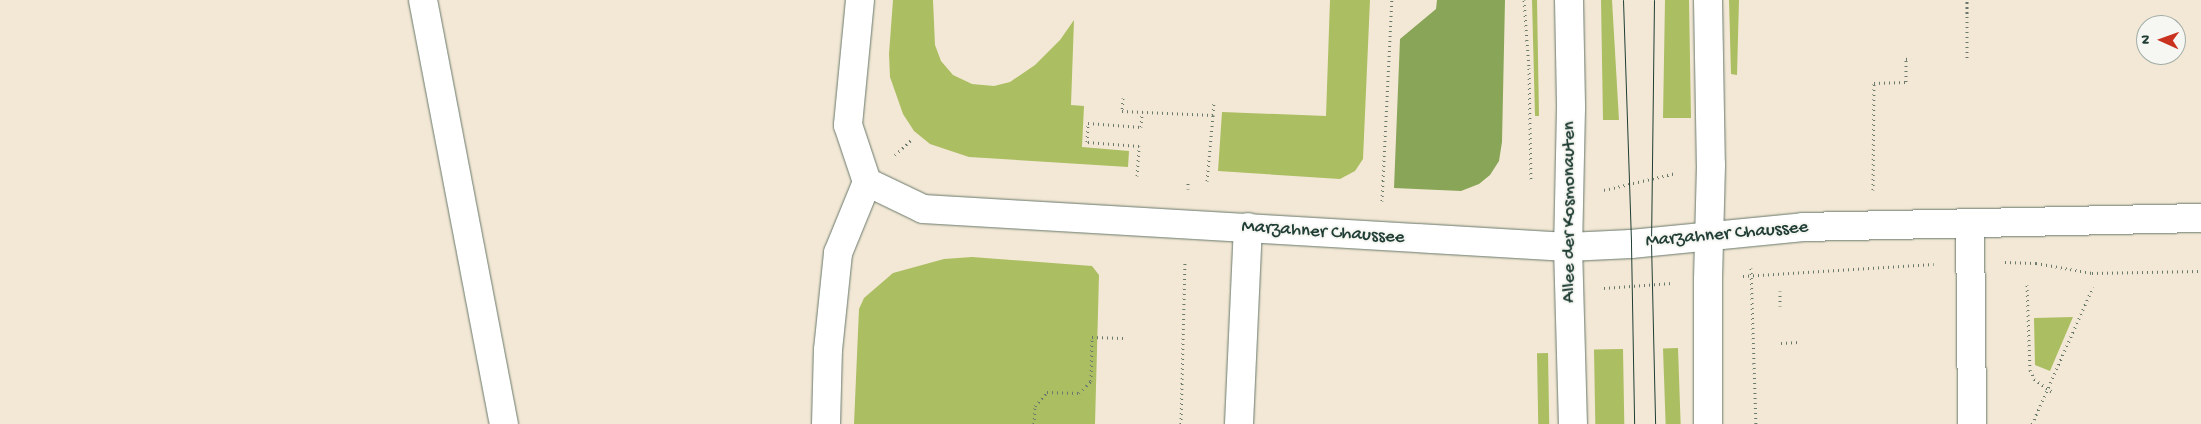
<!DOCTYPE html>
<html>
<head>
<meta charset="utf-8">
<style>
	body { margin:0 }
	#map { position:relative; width:2201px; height:424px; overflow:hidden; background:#f3e8d5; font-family:"Gochi Hand",sans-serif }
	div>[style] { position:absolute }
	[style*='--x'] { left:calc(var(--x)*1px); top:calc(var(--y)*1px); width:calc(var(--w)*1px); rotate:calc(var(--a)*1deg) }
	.green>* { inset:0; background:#abbe62; transform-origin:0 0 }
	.forest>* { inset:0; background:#88a558 }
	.path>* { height:3px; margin-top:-1.5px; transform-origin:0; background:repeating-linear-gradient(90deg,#69796c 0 1px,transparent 0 5px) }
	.roads { filter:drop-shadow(0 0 1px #69796c) drop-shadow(0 0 1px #69796c) }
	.minor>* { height:28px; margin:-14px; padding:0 14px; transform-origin:14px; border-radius:14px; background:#fff }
	.major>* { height:28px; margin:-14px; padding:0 14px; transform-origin:14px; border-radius:14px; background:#fff }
	.tram>* { height:1px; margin:-0.5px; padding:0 0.5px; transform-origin:0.5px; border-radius:0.5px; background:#1f3d34 }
	span { translate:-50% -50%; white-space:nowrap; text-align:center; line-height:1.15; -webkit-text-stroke:4px #f6f6f2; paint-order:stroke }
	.street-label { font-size:19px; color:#1f3d34 }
	.north { position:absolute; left:2136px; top:15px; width:50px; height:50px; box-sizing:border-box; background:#f6f6f2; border:1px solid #a0aca6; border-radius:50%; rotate:272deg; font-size:14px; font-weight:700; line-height:20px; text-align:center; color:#1f3d34 }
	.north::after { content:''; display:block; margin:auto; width:18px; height:22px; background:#c8321e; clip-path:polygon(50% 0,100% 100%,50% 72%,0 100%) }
</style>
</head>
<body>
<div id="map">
	<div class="green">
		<i style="clip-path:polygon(893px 0,933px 0,935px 45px,941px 61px,953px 75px,972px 84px,994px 86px,1010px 82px,1035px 65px,1060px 40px,1074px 20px,1071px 105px,1084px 106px,1082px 147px,1129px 151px,1128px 167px,969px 157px,930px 144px,914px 131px,903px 114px,890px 77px,889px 54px)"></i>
		<i style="clip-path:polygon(1330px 0,1370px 0,1363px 159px,1355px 171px,1340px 179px,1218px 171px,1222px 112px,1326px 116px)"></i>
		<i style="clip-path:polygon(1532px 0,1537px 0,1539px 116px,1535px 116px)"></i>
		<i style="clip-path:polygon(1601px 0,1612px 0,1619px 120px,1603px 120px)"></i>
		<i style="clip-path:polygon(1665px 0,1689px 0,1691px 118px,1663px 118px)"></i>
		<i style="clip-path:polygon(1729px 0,1739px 0,1737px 75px,1731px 74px)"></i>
		<i style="clip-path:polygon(972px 257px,1092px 266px,1099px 275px,1095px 424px,854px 424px,859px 309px,864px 298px,893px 273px,944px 259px)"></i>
		<i style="clip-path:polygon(2073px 317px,2050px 371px,2035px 365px,2034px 318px)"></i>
		<i style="left:1678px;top:348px;width:76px;height:15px;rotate:88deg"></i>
		<i style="left:1623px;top:349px;width:75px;height:29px;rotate:89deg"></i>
		<i style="left:1548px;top:353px;width:71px;height:11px;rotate:89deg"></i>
	</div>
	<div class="forest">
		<i style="clip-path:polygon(1437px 0,1505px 0,1502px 142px,1499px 161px,1490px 175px,1479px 184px,1461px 191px,1394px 188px,1400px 39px,1436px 9px)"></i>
	</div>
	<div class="path">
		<i style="--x:1524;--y:0;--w:68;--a:85.8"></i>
		<i style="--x:1529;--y:68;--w:111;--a:89"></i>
		<i style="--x:1967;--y:58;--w:58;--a:-90"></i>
		<i style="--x:1123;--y:98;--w:13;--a:94"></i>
		<i style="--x:1122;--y:111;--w:91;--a:2.5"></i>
		<i style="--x:1213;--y:115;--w:14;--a:-86"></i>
		<i style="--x:895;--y:155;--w:22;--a:-43"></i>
		<i style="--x:1137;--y:176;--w:30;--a:-86"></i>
		<i style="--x:1139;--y:146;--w:52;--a:-175.6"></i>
		<i style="--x:1087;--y:142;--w:19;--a:-87"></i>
		<i style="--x:1088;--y:123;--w:53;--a:4.3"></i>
		<i style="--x:1141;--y:127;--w:15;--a:-86"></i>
		<i style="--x:1207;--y:181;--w:66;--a:-84.8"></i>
		<i style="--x:1188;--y:189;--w:9;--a:-90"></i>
		<i style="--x:1604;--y:190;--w:74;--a:-13.3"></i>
		<i style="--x:1873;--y:190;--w:107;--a:-89.5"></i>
		<i style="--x:1874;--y:83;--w:32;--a:-2"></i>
		<i style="--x:1906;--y:82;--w:23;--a:-90"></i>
		<i style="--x:1906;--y:59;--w:5;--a:-11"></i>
		<i style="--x:1382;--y:201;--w:201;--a:-87.2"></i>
		<i style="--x:2005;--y:262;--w:31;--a:2"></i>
		<i style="--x:2036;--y:263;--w:57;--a:10.1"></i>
		<i style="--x:2092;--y:273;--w:109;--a:-1.1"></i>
		<i style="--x:1751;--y:268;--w:156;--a:88.2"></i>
		<i style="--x:1743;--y:276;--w:191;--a:-3.6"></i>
		<i style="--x:2027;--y:285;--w:85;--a:88"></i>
		<i style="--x:2030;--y:370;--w:10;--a:66"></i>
		<i style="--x:2034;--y:379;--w:24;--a:35"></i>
		<i style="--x:1604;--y:288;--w:68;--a:-4.2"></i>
		<i style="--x:1780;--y:291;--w:15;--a:90"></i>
		<i style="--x:1781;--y:343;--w:18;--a:-3"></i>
		<i style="--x:1034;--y:424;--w:18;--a:-87"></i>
		<i style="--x:1035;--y:406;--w:18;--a:-49"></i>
		<i style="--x:1047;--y:392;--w:32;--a:2"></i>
		<i style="--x:1079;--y:393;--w:17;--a:-45"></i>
		<i style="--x:1091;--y:381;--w:44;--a:-88.7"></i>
		<i style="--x:1092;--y:337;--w:32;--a:2"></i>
		<i style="--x:1181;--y:424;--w:164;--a:-88.6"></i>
		<i style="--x:2032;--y:424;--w:150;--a:-66"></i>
	</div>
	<div class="roads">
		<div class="minor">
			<i style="--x:423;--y:0;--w:432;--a:79.2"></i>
			<i style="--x:860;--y:0;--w:126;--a:95.5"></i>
			<i style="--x:848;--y:125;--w:60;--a:71.6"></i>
			<i style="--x:867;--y:182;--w:62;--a:25.7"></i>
			<i style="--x:923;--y:209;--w:646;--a:3.37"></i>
			<i style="--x:1568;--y:247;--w:63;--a:-2.7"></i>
			<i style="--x:1631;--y:244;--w:173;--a:-5.6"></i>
			<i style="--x:1803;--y:227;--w:398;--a:-1.3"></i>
			<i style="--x:1970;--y:224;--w:200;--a:89.4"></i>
			<i style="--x:826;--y:424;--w:74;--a:-88.5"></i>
			<i style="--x:828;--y:350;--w:98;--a:-84.1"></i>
			<i style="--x:838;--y:253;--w:77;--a:-67.8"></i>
			<i style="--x:1239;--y:424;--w:197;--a:-87.4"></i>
		</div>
		<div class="major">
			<i style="--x:1569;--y:0;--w:108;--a:88.9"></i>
			<i style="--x:1571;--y:108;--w:139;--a:91.2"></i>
			<i style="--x:1568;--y:247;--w:177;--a:88.4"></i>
			<i style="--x:1708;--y:0;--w:165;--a:89"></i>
			<i style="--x:1711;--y:165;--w:116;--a:91.5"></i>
			<i style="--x:1708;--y:281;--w:143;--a:90"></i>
		</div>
	</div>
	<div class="tram">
		<i style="--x:1623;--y:0;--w:244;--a:88.1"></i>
		<i style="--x:1631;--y:244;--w:180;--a:89"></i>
		<i style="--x:1654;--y:0;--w:242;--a:90.7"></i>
		<i style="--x:1651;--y:242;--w:182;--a:88.7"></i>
	</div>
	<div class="street-label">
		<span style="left:1570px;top:212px;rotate:-90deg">Allee der Kosmonauten</span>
		<span style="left:1323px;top:233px;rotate:4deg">Marzahner Chaussee</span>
		<span style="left:1727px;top:235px;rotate:-5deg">Marzahner Chaussee</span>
	</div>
	<div class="north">N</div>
</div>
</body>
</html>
